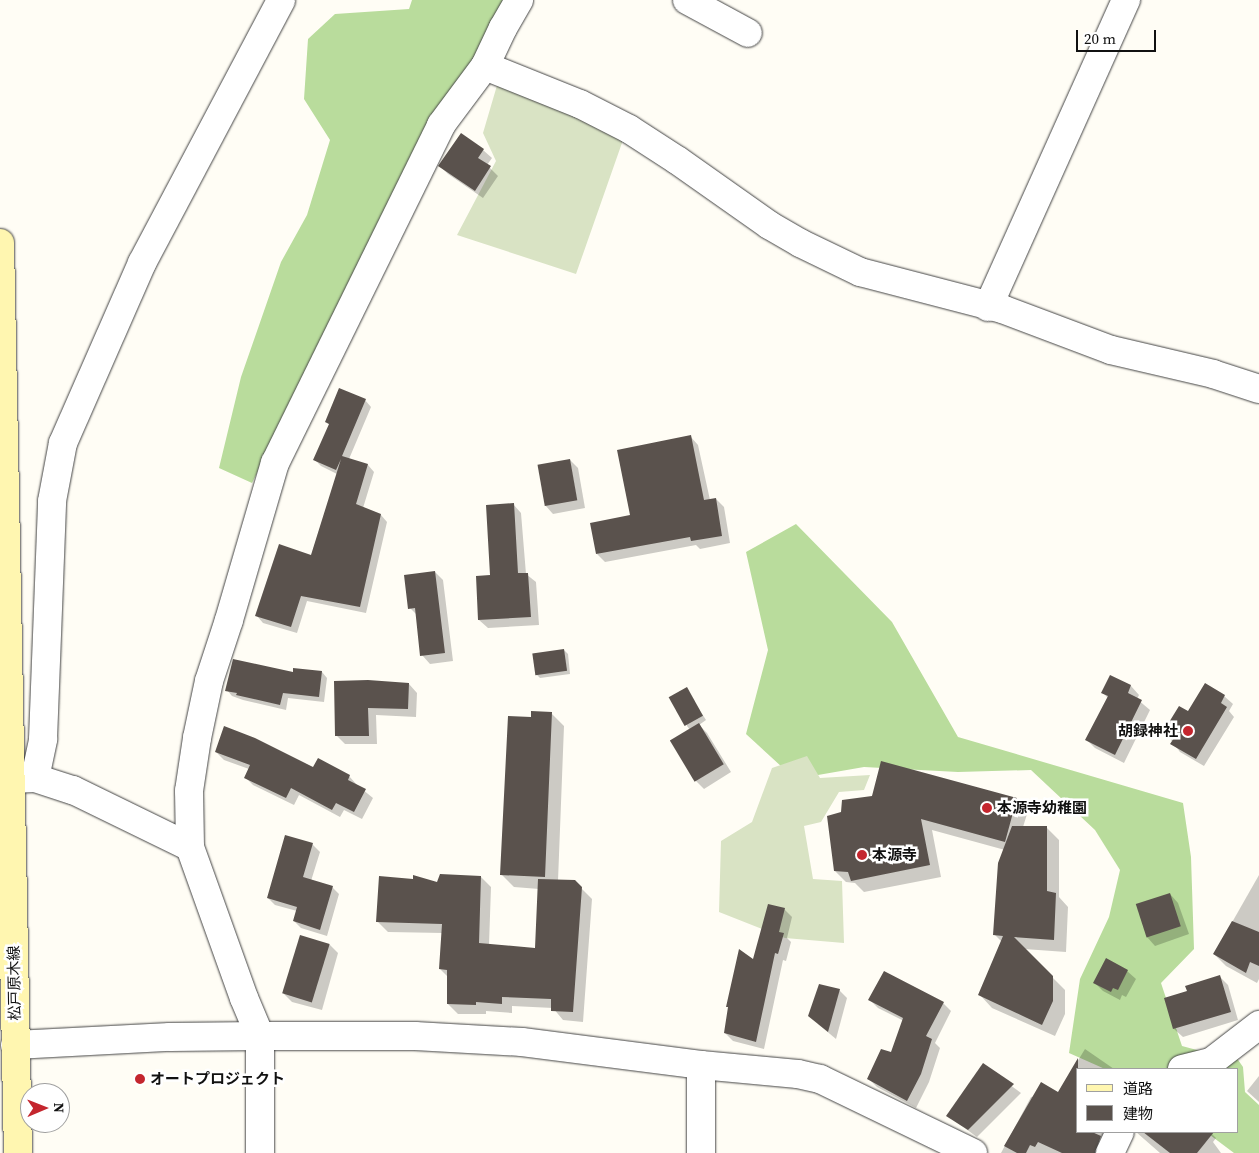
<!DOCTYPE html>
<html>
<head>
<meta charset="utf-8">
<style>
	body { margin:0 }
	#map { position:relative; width:1259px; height:1153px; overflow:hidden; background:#fffdf5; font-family:"Source Serif 4","Noto Sans JP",serif }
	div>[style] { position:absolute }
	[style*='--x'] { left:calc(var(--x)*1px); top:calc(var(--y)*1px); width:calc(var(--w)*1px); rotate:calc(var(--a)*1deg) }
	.forest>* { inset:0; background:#b9dc9c }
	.cemetery>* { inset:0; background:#d9e3c4 }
	.shadow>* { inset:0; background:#0003 }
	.building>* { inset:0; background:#5a524d; transform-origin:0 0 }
	.roads { filter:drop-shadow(0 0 1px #444) drop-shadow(0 0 1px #444) }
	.minor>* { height:28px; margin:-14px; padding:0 14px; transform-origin:14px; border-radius:14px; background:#fff }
	.secondary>* { height:28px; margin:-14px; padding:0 14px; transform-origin:14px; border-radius:14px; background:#fff6b0 }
	.dots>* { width:14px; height:14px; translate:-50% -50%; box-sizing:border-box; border:2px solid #fff; border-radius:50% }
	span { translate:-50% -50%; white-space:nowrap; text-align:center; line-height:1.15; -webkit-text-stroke:5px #fff; paint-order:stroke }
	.poi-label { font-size:15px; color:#111; font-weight:700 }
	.right { translate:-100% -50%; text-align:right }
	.left { translate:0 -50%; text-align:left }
	.street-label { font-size:15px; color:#111 }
	.legend { position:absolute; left:1076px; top:1068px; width:162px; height:65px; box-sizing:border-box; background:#fff; border:1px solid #a0a0a0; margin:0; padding:6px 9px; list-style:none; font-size:15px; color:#111 }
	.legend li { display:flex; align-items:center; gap:10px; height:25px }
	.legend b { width:25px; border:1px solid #a0a0a0 }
	.north { position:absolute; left:20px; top:1083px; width:50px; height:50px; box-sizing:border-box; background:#fff; border:1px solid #a0a0a0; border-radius:50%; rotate:89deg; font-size:14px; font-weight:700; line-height:20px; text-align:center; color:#111 }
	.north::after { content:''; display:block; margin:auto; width:18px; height:22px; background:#c4262e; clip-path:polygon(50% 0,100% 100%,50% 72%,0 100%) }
	.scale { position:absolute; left:1076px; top:30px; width:80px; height:22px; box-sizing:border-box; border:2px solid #111; border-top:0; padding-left:6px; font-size:15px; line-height:18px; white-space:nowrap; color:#111; -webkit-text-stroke:4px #fff; paint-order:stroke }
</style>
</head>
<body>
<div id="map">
	<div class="forest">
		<i style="clip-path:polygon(412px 0,507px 0,366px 257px,252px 483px,219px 468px,241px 377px,281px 262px,307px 215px,330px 140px,304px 99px,308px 39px,335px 14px,409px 9px)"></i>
		<i style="clip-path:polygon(796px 524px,892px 622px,958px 737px,1183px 803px,1191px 857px,1194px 949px,1161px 983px,1182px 1046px,1208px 1053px,1234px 1054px,1243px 1067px,1245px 1092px,1259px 1105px,1259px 1153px,1234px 1153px,1206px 1132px,1238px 1132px,1238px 1069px,1105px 1069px,1069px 1053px,1080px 979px,1109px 917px,1120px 870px,1095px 830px,1031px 770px,958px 772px,864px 767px,795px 779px,746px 734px,768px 650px,746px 552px)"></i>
	</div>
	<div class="cemetery">
		<i style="clip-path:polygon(498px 82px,592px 120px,623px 140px,576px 274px,457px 235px,496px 161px,483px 133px)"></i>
		<i style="clip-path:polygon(807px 756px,820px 778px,870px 775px,864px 790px,839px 792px,821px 822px,804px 826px,813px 879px,842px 881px,844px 943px,785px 938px,719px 912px,721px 841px,752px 822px,772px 768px)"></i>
	</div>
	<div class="shadow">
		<i style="clip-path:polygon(483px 150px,492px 158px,487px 165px,498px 176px,483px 198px,448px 174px,440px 166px)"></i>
		<i style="clip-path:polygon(365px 400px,371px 407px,349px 459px,368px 465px,374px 472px,363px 508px,381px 515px,387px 522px,366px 613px,307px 601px,297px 633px,263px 623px,257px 616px,311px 556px,337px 474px,321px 466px,315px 460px,330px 425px,327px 422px)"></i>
		<i style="clip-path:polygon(690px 436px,698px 445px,710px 500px,716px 499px,724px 507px,730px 543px,700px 549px,696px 545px,605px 562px,597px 554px,631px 516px)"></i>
		<i style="clip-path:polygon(570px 460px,578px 468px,585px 508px,553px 514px,545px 505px)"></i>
		<i style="clip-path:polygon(513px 504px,521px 513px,526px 574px,536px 582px,539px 625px,488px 628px,479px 620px,477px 577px,492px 576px)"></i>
		<i style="clip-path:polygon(435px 572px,443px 580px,453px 661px,430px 664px,422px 655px,418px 616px,410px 608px)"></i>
		<i style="clip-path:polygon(564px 650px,568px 654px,570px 674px,540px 678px,536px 674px)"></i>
		<i style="clip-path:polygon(322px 672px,327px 678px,324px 702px,288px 698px,286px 710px,243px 700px,232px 696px,227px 690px,294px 673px)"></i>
		<i style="clip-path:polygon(1110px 677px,1131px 686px,1139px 695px,1137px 699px,1150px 710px,1124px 763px,1095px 748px,1086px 739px,1108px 698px,1103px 693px)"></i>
		<i style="clip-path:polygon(335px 682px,409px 684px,417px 693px,416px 717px,376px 715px,377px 744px,345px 744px,337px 736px)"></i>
		<i style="clip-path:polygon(686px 689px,706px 720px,699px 725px,707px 733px,731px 772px,704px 789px,696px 781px,672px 741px,690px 730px,687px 726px)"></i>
		<i style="clip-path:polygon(1224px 696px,1233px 704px,1229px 711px,1234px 717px,1204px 766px,1180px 752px,1165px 732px)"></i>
		<i style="clip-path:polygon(551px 713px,564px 726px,558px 881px,575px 882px,592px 899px,583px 1022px,563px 1020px,553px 1008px,512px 1006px,512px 1013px,486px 1011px,486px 1014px,458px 1014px,448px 1004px,448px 977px,440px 969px,443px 933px,388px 932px,378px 922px,437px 884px,481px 877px,491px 887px,489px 945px,536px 949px,539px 889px,514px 887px,502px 875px,532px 718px)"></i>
		<i style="clip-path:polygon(216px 752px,314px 768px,318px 759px,349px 776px,357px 785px,373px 798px,362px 819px,344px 810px,340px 817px,299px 795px,294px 805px,253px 785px,245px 777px,249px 769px,224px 760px)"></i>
		<i style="clip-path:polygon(1016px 799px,1028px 811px,1023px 827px,1047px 828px,1059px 840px,1059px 897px,1068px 907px,1066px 952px,1024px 949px,1065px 990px,1065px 1014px,1055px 1036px,992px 1008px,980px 995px,1002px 942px,994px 934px,1005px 850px,932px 830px,941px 877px,864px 892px,855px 883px,846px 882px,835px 871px,828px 817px)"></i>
		<i style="clip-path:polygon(312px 844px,320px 852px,311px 881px,332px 887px,339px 894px,327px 936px,301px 928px,294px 921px,297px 911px,275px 905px,268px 898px)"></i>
		<i style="clip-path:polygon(1259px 875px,1259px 979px,1257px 983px,1226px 966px,1214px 954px)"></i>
		<i style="clip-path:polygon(1170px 894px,1178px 903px,1189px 934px,1155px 946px,1147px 937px)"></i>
		<i style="clip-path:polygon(784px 909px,792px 917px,787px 938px,791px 942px,786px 961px,783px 960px,764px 1049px,733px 1041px,725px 1033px,729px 1008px,727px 1006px)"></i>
		<i style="clip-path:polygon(300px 937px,330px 945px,338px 953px,322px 1010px,292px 1002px,284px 994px)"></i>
		<i style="clip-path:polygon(1127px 971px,1136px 979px,1126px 997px,1122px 995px,1120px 1000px,1103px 991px,1094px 982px)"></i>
		<i style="clip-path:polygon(1220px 977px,1228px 985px,1238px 1020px,1183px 1037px,1174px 1029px,1188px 992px)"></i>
		<i style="clip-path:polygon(839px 990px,847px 998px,836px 1039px,818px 1024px)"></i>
		<i style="clip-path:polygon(870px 1000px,943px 1003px,951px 1011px,935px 1043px,940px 1048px,929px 1082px,916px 1108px,877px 1087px,869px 1079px,891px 1053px,904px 1021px,878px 1008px)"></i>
		<i style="clip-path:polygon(1085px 1049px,1114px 1069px,1078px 1069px,1078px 1132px,1118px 1132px,1106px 1153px,1001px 1153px,1031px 1097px,1058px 1093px)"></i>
		<i style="clip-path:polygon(983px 1065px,1021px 1093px,977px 1137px,948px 1116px)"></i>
		<i style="clip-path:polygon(1259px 1076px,1259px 1102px,1247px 1091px)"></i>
		<i style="clip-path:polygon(1136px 1132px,1210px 1132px,1216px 1138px,1213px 1142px,1221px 1153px,1160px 1153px)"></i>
	</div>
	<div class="building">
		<i style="clip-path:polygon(461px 133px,484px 149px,478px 158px,491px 166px,475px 191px,438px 166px)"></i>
		<i style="clip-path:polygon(339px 388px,366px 399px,342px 456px,368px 464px,356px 504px,381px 514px,360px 607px,301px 596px,291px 627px,255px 616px,279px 544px,311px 555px,341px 459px,336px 470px,313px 460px,329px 424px,325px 422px)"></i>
		<i style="clip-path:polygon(691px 435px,704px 500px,716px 498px,722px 536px,691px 541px,690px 537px,596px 554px,590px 523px,630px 515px,617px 450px)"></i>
		<i style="left:570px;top:459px;width:42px;height:33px;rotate:80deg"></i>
		<i style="clip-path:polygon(514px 503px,518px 573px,528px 573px,531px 617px,478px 620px,476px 576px,490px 575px,486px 505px)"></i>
		<i style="clip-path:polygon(435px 571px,445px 653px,420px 656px,415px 608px,408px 609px,404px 575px)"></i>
		<i style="left:564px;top:649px;width:22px;height:32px;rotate:82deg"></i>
		<i style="clip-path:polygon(233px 659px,293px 672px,293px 668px,322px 671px,319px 697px,283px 693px,280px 705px,236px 695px,237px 693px,225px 691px)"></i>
		<i style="clip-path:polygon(1110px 675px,1131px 685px,1128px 693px,1142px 700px,1115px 755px,1085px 740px,1108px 696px,1101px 693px)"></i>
		<i style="clip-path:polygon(368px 680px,409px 683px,408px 709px,368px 708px,369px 736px,335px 736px,334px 681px)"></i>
		<i style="clip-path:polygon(1205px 683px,1225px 695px,1221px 703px,1227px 707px,1196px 759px,1170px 744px,1174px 738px,1163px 732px,1179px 706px,1188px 711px)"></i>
		<i style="left:687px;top:687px;width:33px;height:21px;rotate:61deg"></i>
		<i style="clip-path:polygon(531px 711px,552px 712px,545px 877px,500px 875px,508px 716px,531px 717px)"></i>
		<i style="left:699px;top:723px;width:48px;height:34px;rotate:59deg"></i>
		<i style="clip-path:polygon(224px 726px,255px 738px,313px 767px,318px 758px,350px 775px,348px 780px,366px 789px,354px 812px,336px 803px,332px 810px,291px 788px,286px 798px,244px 778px,250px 765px,215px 752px)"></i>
		<i style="clip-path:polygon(881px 761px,1017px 798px,1005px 842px,921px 819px,930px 865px,851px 881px,848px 872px,834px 871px,827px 816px,841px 812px,842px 800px,872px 796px)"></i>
		<i style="clip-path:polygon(1012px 826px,1047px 826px,1047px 891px,1056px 893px,1054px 940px,1014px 937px,1053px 976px,1053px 1001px,1042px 1025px,978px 995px,1003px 936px,993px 935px,998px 863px)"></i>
		<i style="clip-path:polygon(285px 835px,313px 843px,303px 877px,333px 886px,320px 930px,293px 921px,297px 907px,267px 898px)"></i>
		<i style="clip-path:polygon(440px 874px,481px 876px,479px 943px,535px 948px,538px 879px,575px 880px,582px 887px,573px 1012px,551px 1011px,551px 999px,502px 997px,502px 1004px,476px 1002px,476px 1005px,447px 1004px,447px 970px,439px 969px,442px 924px,376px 922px,379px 876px,413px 879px,413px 875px,437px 882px)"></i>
		<i style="left:1170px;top:893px;width:35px;height:36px;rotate:72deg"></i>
		<i style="clip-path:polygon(768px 904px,785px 908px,779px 932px,784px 933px,778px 954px,775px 953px,756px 1042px,724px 1033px,728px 1007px,726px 1007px,739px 949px,753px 959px)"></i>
		<i style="clip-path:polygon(1232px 921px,1259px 932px,1259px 966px,1250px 962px,1246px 973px,1213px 954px)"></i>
		<i style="left:300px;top:935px;width:31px;height:61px;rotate:17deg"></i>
		<i style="clip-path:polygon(1106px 958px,1128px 970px,1118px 990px,1113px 988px,1111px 992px,1093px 983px)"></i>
		<i style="clip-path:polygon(884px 971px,944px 1002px,926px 1036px,932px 1039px,921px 1074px,907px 1101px,867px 1079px,881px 1049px,891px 1052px,903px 1018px,868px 1000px)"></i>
		<i style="clip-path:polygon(1220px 975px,1231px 1012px,1173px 1029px,1164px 998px,1187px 991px,1185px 986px)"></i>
		<i style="clip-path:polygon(819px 984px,840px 989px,828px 1032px,808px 1016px)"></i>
		<i style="clip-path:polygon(1078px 1058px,1078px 1132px,1092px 1132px,1101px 1136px,1095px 1153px,1062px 1153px,1038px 1142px,1035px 1147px,1030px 1145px,1026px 1153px,1017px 1153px,1004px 1146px,1041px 1082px,1058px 1092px)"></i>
		<i style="clip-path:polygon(983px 1063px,1014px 1084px,968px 1130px,946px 1116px)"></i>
		<i style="clip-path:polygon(1143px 1132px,1214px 1132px,1197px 1153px,1170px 1153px)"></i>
	</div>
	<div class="roads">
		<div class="minor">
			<i style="--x:687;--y:0;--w:69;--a:28.4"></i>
			<i style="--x:485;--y:66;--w:102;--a:21.8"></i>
			<i style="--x:580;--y:104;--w:55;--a:27"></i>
			<i style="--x:629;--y:129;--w:57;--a:32.9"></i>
			<i style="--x:677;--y:160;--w:113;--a:35.2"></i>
			<i style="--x:769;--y:225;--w:36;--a:30"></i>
			<i style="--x:800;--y:243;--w:67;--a:25.8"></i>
			<i style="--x:860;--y:272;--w:147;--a:14.6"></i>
			<i style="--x:1002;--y:309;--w:116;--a:20.6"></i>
			<i style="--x:1111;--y:350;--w:105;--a:13.2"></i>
			<i style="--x:1213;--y:374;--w:48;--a:18.1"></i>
			<i style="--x:988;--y:307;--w:337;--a:-65.8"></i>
			<i style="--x:35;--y:778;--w:40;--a:18"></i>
			<i style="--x:73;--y:790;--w:130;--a:26"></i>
			<i style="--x:10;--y:779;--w:25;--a:-2"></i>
			<i style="--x:35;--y:778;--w:40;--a:-78"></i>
			<i style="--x:43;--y:739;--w:238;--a:-87.8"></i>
			<i style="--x:52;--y:501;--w:59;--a:-79.3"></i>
			<i style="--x:63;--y:443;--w:197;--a:-66.3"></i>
			<i style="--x:142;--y:263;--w:297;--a:-62.1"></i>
			<i style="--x:15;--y:1045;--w:155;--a:-3"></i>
			<i style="--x:170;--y:1037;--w:90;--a:-0.6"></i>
			<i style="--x:260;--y:1036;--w:155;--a:0"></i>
			<i style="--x:415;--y:1036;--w:107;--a:3.2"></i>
			<i style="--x:522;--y:1042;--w:180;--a:7.3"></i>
			<i style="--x:701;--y:1065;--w:97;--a:5.3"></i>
			<i style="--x:798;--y:1074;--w:23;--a:13"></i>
			<i style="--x:820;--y:1079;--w:170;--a:25.8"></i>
			<i style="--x:1182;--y:1069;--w:30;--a:-14"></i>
			<i style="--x:1211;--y:1062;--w:61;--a:-37.6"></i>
			<i style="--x:260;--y:1153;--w:117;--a:-90"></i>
			<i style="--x:260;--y:1036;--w:41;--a:-112.8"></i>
			<i style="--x:244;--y:998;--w:160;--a:-109.7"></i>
			<i style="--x:190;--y:847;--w:56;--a:-91"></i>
			<i style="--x:189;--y:791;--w:54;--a:-81.4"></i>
			<i style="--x:197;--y:738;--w:58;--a:-78.1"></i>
			<i style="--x:209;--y:681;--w:64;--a:-71.8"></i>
			<i style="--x:229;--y:620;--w:164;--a:-73.7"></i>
			<i style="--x:275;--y:463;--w:377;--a:-63.8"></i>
			<i style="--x:441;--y:125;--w:74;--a:-53.3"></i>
			<i style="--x:485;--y:66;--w:42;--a:-64.7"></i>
			<i style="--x:503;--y:28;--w:32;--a:-60"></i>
			<i style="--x:701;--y:1153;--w:88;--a:-90"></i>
			<i style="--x:1110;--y:1153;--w:23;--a:-65"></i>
		</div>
		<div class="secondary">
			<i style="--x:0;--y:243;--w:910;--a:88.87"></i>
		</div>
	</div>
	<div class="dots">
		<i style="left:1188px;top:731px;background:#c4262e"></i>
		<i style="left:987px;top:808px;background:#c4262e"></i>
		<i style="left:862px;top:855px;background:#c4262e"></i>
		<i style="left:140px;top:1079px;background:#c4262e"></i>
	</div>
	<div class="poi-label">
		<span class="right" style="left:1178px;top:731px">胡録神社</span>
		<span class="left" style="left:997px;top:808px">本源寺幼稚園</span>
		<span class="left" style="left:872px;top:855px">本源寺</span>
		<span class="left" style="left:150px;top:1079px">オートプロジェクト</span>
	</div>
	<div class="street-label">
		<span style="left:14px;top:983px;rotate:-91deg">松戸原木線</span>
	</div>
	<ul class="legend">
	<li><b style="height:6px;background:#fff6b0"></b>道路</li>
	<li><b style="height:14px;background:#5a524d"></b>建物</li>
	</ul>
	<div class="north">N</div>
	<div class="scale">20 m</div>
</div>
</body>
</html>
